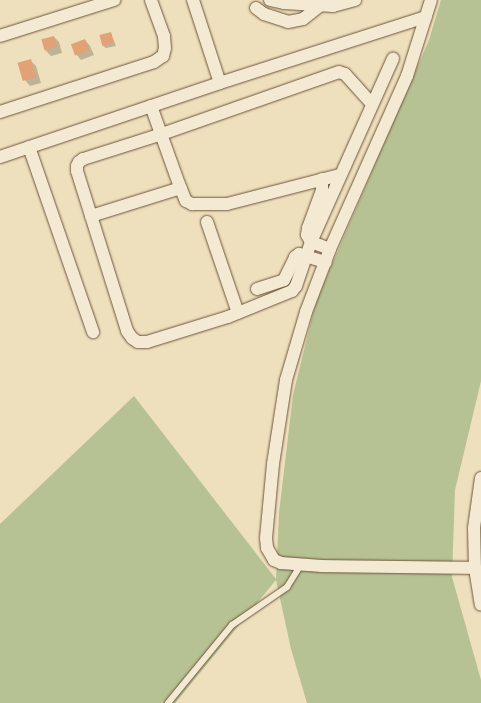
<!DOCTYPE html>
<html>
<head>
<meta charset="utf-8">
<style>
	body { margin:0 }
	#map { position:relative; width:481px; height:703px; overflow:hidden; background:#eedfbd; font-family:"EB Garamond",serif }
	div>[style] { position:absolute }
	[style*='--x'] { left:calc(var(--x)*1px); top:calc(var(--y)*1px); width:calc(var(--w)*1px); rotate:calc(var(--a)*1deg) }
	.green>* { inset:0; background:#b6c293 }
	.shadow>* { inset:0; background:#0003 }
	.building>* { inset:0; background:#e3a176; transform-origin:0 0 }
	.roads { filter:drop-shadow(0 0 1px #6d5438) drop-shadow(0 0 1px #6d5438) }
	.lane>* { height:6px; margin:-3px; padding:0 3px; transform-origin:3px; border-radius:3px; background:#f4ead4 }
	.street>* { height:12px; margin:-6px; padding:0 6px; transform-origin:6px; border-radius:6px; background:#f4ead4 }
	span { translate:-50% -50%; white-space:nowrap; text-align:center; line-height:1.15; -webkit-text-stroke:3px #f4ead4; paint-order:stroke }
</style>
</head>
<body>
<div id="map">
	<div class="green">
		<i style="clip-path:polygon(441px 0,481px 0,481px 381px,455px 490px,452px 577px,481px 680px,481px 703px,307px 703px,291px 649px,276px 580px,175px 703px,0 703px,0 524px,134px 396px,276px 579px,279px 513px,293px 395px,316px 301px,429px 40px)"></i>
	</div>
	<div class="shadow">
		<i style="clip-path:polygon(111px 33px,116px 46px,106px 48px,103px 46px)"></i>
		<i style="clip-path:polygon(54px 37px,59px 42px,62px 53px,51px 56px,45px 50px)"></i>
		<i style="clip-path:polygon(85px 40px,90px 46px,94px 55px,81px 60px,76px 54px)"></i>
		<i style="clip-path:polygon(30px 60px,36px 66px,41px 83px,30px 86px,25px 80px)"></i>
	</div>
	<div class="building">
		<i style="left:111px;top:32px;width:11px;height:12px;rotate:75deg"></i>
		<i style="left:54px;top:36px;width:11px;height:13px;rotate:75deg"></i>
		<i style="left:85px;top:39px;width:12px;height:15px;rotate:70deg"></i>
		<i style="left:31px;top:59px;width:19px;height:14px;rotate:74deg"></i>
	</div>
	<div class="roads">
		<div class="lane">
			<i style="--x:168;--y:703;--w:101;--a:-50.6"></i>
			<i style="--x:232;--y:625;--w:67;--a:-34.6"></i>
			<i style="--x:287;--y:587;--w:26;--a:-58"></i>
		</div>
		<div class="street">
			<i style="--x:193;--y:0;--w:87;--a:72"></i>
			<i style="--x:270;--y:0;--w:14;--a:12"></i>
			<i style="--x:284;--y:3;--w:49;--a:3.5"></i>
			<i style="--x:333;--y:6;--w:23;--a:-15"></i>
			<i style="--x:431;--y:0;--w:80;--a:107.5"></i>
			<i style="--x:407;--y:76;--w:189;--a:114"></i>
			<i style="--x:330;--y:249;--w:67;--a:110.9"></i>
			<i style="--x:306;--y:312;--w:71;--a:106.4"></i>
			<i style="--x:286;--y:380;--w:85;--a:98.8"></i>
			<i style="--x:273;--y:464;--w:74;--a:95.4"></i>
			<i style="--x:266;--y:538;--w:10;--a:84"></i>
			<i style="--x:267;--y:548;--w:14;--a:60"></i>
			<i style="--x:274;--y:560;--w:8;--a:23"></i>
			<i style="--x:281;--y:563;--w:41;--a:4.2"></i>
			<i style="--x:322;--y:566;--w:153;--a:0.7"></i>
			<i style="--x:256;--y:8;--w:10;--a:37"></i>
			<i style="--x:264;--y:14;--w:25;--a:18"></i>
			<i style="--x:288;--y:22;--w:15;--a:-11"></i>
			<i style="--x:303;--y:19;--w:23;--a:-38"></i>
			<i style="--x:0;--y:36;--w:120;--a:-17.5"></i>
			<i style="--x:372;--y:104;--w:40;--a:-132"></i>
			<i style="--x:345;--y:74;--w:6;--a:-162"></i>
			<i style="--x:339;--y:72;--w:188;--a:160.7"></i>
			<i style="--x:162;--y:134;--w:83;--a:162.4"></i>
			<i style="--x:83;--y:159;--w:5;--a:143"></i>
			<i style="--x:79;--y:162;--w:4;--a:117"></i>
			<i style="--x:77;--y:166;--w:5;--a:90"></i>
			<i style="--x:77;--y:171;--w:168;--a:72.6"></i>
			<i style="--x:127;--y:331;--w:9;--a:54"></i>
			<i style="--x:132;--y:338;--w:7;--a:34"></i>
			<i style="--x:138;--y:342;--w:9;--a:0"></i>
			<i style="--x:147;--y:342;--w:85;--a:-17.2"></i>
			<i style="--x:228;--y:317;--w:69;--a:-22.1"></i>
			<i style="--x:292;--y:291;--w:6;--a:-51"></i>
			<i style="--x:296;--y:286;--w:46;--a:-71.2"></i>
			<i style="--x:311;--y:242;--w:201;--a:-65.9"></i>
			<i style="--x:151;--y:106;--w:83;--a:70.3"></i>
			<i style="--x:179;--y:184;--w:18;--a:68"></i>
			<i style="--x:186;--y:201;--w:7;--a:27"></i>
			<i style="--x:192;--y:204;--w:35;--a:0"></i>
			<i style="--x:227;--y:204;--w:117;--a:-14.4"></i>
			<i style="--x:0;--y:112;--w:162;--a:-18"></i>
			<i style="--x:154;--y:62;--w:11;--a:-34"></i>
			<i style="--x:163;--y:56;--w:8;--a:-76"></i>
			<i style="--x:165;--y:48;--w:12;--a:-95"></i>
			<i style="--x:164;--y:36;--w:38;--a:-110"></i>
			<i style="--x:29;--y:147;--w:196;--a:70.9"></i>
			<i style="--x:0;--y:157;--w:232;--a:-18.6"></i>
			<i style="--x:220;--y:83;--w:216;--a:-17.8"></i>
			<i style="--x:322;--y:179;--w:11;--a:90"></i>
			<i style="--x:322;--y:190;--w:40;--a:110.2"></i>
			<i style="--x:308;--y:228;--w:7;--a:98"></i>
			<i style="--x:307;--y:235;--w:8;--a:60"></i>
			<i style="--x:311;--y:242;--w:20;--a:20"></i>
			<i style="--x:91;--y:216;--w:94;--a:-17.3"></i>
			<i style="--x:207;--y:222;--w:96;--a:71.2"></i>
			<i style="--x:257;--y:289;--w:28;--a:-18"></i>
			<i style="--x:284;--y:280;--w:25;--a:-64"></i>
			<i style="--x:295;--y:257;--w:5;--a:-37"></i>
			<i style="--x:299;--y:254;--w:28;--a:17"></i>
			<i style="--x:481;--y:478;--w:50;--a:98"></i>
			<i style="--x:474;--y:528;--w:40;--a:88.6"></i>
			<i style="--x:475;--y:568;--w:37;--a:81"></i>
		</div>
	</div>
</div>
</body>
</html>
